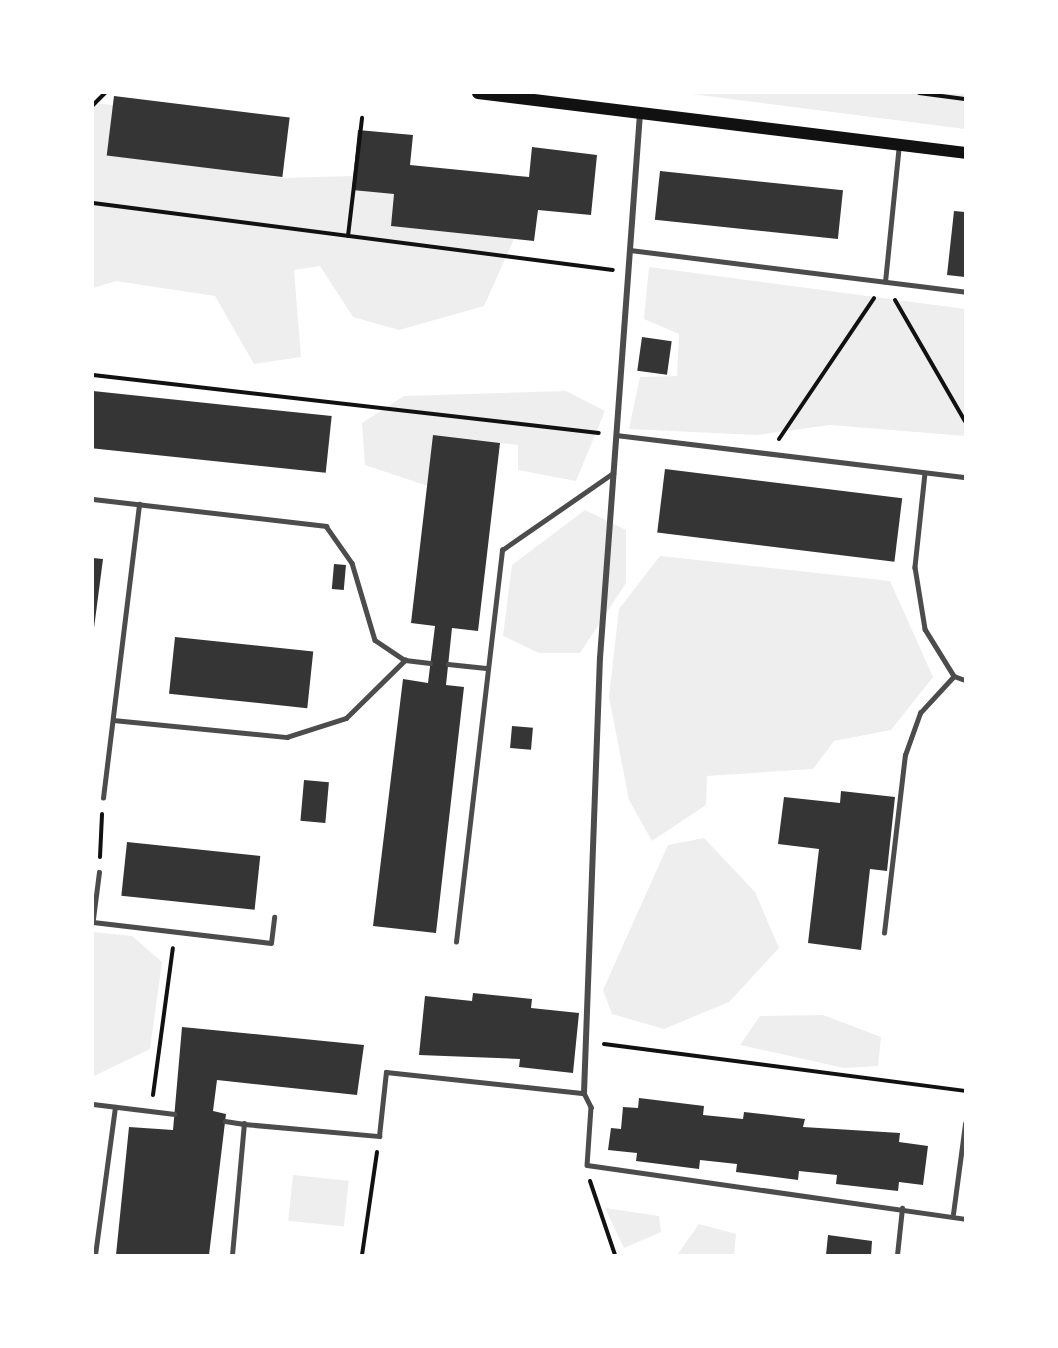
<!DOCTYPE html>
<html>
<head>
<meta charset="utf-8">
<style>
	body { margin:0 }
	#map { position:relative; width:1058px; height:1348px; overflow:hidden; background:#fff; font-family:Roboto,sans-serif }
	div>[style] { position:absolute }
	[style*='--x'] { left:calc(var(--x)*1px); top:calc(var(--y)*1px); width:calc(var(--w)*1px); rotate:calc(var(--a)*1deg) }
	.green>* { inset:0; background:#eee; transform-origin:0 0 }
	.building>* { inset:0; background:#353535; transform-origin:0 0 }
	.path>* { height:4px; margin:-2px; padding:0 2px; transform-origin:2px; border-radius:2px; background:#111 }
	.service>* { height:4.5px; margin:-2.25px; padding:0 2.25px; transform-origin:2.25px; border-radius:2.25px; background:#4c4c4c }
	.minor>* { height:6px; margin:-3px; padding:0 3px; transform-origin:3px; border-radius:3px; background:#4c4c4c }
	.secondary>* { height:12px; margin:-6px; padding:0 6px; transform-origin:6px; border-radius:6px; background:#111 }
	span { translate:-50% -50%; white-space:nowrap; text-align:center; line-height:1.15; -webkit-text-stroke:6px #fff; paint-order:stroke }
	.frame { position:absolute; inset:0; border:94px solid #fff; pointer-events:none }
</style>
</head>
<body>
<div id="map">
	<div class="green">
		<i style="clip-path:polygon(684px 93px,965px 93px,965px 129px)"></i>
		<i style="clip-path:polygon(93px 103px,113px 105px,107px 155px,283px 178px,353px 176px,352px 190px,394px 194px,391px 226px,514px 239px,484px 306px,399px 330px,353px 317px,320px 266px,294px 270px,301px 357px,254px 364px,215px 296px,116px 281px,93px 288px)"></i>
		<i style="clip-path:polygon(649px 267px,965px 309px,965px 436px,830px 425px,757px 435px,629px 429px,640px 377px,677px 376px,679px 334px,644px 319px)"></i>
		<i style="clip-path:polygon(566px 391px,605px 411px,576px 481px,518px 470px,518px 445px,434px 435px,428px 486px,365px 465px,362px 423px,404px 396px)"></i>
		<i style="clip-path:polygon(585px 510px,626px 530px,626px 583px,580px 653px,539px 653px,503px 636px,512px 565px)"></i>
		<i style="clip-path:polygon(660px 556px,890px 581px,933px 677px,891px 730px,834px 741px,813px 769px,707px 776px,706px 805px,652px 841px,629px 800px,609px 697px,619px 609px)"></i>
		<i style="clip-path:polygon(704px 838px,755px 892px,779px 948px,729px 1002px,664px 1029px,612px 1014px,603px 990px,668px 845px)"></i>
		<i style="clip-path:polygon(93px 932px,132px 936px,162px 962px,150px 1049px,94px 1076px)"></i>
		<i style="clip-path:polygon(823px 1015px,881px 1037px,878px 1066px,844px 1068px,740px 1045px,760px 1016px)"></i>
		<i style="left:293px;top:1175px;width:56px;height:46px;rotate:6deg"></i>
		<i style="clip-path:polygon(605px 1208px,659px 1216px,661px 1232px,624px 1248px)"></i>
		<i style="clip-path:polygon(699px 1224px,736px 1234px,734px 1255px,677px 1255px)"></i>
	</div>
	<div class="building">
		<i style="left:114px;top:96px;width:177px;height:60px;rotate:7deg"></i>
		<i style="clip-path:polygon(358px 130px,413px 135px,410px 165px,529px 177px,532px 147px,597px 155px,591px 215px,538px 210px,534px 241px,391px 226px,394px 194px,352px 190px)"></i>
		<i style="left:660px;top:171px;width:184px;height:49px;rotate:6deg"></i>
		<i style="clip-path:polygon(954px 211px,965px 212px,965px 277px,947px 275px)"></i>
		<i style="left:642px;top:337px;width:30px;height:34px;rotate:8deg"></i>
		<i style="left:93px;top:391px;width:240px;height:57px;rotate:6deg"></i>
		<i style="clip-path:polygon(433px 435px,500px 443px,478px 631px,452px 628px,446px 685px,464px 687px,436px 933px,373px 926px,403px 679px,428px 683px,435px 626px,411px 623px)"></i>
		<i style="left:665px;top:469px;width:239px;height:64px;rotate:7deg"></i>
		<i style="clip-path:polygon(93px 558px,103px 559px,94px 628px,93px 628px)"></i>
		<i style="left:334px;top:564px;width:12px;height:25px;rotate:5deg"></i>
		<i style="left:175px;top:637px;width:139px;height:57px;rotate:6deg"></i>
		<i style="left:512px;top:726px;width:21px;height:22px;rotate:5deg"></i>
		<i style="left:304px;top:780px;width:25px;height:41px;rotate:5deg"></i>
		<i style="clip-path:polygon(841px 791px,895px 797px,887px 871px,870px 869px,861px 950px,808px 943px,819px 849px,778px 844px,784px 797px,840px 803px)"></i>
		<i style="left:127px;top:842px;width:134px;height:54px;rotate:6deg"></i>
		<i style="clip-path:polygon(473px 993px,532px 999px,531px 1008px,579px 1013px,573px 1073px,519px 1067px,520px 1059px,419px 1055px,425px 996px,472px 1001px)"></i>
		<i style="clip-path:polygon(182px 1027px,364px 1045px,357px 1095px,217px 1080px,213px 1111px,226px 1114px,209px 1255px,116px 1255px,129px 1127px,173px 1130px)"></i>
		<i style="clip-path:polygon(639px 1098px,704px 1106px,703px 1115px,743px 1119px,744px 1112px,805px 1119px,803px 1127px,900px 1133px,899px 1142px,928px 1146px,923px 1185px,899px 1182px,898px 1191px,836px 1184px,837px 1175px,799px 1171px,798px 1180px,736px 1172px,737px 1164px,700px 1160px,699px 1169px,636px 1161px,637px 1153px,608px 1150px,611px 1128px,621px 1129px,623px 1107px,638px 1108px)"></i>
		<i style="clip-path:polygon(828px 1235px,872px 1241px,871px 1255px,826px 1255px)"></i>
	</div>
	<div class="path">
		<i style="--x:919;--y:93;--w:46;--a:7.4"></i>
		<i style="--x:93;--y:105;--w:17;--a:-45"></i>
		<i style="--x:93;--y:203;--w:524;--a:7.34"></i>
		<i style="--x:348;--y:236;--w:119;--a:-83.2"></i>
		<i style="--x:895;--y:300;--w:140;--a:60"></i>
		<i style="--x:93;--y:375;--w:509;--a:6.54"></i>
		<i style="--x:779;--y:439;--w:170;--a:-56"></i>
		<i style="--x:100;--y:857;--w:43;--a:-87.3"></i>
		<i style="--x:604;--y:1044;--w:364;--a:7.4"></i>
		<i style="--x:153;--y:1095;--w:148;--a:-82.3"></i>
		<i style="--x:590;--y:1181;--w:78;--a:71.3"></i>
		<i style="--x:362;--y:1255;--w:104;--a:-81.7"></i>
	</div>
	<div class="service">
		<i style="--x:630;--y:250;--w:338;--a:7.1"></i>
		<i style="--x:885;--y:282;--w:138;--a:-84.2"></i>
		<i style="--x:616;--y:435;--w:352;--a:6.9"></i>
		<i style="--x:925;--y:473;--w:95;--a:96.1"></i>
		<i style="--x:915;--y:567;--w:63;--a:80.8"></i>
		<i style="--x:925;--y:629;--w:55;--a:58.3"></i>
		<i style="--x:93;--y:499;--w:235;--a:6.6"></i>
		<i style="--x:326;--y:526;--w:45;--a:54.9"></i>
		<i style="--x:352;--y:563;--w:80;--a:73.4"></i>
		<i style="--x:375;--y:640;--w:36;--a:34"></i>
		<i style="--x:448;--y:664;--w:38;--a:6"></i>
		<i style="--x:113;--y:720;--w:175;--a:5.6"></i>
		<i style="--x:287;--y:737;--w:62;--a:-17.9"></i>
		<i style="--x:346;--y:718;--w:83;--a:-44.5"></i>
		<i style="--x:405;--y:660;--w:25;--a:7"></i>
		<i style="--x:103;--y:798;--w:296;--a:-83"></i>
		<i style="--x:93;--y:919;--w:47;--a:-82.7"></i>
		<i style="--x:93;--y:922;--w:179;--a:6.7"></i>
		<i style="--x:271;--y:943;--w:26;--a:-83"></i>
		<i style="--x:884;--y:933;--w:179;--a:-83.3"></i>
		<i style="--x:905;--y:755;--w:45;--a:-70.3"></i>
		<i style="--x:920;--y:713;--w:50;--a:-47.4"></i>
		<i style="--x:954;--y:676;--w:12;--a:20"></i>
		<i style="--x:456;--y:942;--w:395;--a:-83.3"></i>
		<i style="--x:502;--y:550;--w:135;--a:-34.7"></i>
		<i style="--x:93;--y:1104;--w:82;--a:7"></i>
		<i style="--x:225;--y:1121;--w:19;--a:9"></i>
		<i style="--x:953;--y:1214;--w:91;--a:-82.4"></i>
		<i style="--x:95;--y:1255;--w:149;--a:-82.3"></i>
		<i style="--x:232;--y:1255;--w:132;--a:-84.8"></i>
		<i style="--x:244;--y:1124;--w:136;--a:5.1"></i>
		<i style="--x:379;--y:1136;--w:64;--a:-83.8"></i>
		<i style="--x:386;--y:1072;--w:199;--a:6.1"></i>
		<i style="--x:584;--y:1093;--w:16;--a:63"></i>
		<i style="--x:591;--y:1107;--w:58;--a:93.9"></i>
		<i style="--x:587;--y:1165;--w:382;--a:8.1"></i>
		<i style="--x:897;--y:1255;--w:47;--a:-83.9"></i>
	</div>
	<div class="minor">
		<i style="--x:584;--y:1093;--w:435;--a:-87.9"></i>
		<i style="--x:600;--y:658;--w:546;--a:-85.8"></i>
	</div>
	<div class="secondary">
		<i style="--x:478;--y:93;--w:491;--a:7"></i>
	</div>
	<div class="frame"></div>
</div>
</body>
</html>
